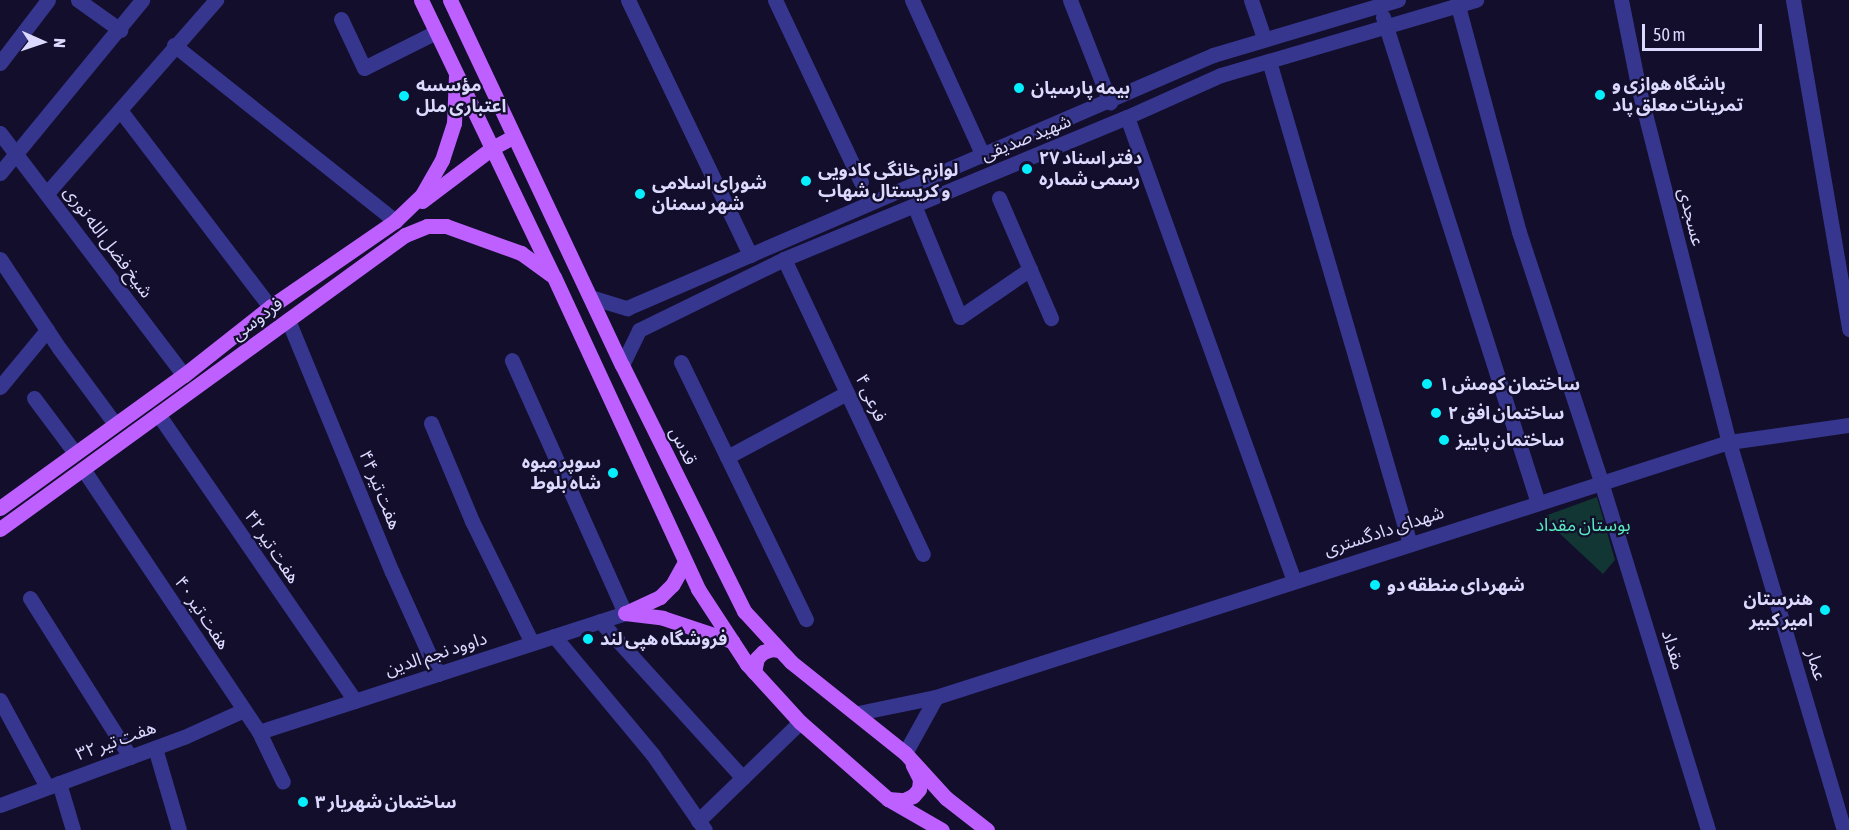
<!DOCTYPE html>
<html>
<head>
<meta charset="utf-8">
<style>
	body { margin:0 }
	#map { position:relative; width:1849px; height:830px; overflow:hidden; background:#120e2b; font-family:"Asap Condensed","Noto Sans Arabic",sans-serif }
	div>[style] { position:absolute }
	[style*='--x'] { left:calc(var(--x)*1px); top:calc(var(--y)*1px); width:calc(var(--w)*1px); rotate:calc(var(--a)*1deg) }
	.green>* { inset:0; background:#113633 }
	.minor>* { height:15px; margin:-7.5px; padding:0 7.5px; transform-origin:7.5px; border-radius:7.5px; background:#36368e }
	.major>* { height:15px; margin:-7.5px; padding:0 7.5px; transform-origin:7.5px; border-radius:7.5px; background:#bd60ff }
	.dots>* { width:16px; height:16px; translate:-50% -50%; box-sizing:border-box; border:3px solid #120e2b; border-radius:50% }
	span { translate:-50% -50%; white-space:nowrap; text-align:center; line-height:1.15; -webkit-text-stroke:4.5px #120e2b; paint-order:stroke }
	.poi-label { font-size:18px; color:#dcd9ff; font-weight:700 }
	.left { translate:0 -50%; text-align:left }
	.right { translate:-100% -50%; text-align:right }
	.street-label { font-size:18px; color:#dcd9ff }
	.park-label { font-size:18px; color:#59eac0 }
	.north { position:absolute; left:12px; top:12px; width:60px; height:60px; -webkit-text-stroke:4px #120e2b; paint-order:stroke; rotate:93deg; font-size:16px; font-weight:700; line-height:24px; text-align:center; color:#dcd9ff }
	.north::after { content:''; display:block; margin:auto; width:21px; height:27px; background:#dcd9ff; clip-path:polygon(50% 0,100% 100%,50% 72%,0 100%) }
	.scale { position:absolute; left:1642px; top:24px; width:120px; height:27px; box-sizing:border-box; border:3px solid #dcd9ff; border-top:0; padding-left:8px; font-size:18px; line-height:21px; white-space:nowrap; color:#dcd9ff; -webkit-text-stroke:4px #120e2b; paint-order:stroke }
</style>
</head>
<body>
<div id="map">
	<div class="green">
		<i style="clip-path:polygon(1597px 497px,1615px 560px,1603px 574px,1542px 517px)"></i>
	</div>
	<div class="minor">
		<i style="--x:78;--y:0;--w:52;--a:35.5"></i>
		<i style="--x:628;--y:0;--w:283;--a:64.4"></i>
		<i style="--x:775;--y:0;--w:201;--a:64.7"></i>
		<i style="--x:912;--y:0;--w:171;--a:65.5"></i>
		<i style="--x:1070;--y:0;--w:110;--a:68.6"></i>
		<i style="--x:1251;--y:0;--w:40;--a:71.1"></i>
		<i style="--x:1621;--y:0;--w:92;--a:78.7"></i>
		<i style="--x:1639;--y:90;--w:363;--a:75.7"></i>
		<i style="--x:1729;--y:442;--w:405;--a:73.5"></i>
		<i style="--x:1793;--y:0;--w:334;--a:80.3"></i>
		<i style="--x:1458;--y:6;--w:234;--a:74.9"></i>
		<i style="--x:1519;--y:232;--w:263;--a:71.8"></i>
		<i style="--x:1601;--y:482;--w:364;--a:72.9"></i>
		<i style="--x:1383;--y:17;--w:510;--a:72.31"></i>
		<i style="--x:341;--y:19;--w:54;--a:64.9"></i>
		<i style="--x:364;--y:68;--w:80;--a:-26.6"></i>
		<i style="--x:174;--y:45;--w:283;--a:38.5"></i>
		<i style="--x:1269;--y:61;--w:503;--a:73.73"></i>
		<i style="--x:0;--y:63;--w:79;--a:-52.7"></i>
		<i style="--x:120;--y:110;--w:248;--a:52.7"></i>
		<i style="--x:1127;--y:117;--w:492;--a:70.2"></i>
		<i style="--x:0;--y:133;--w:304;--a:52.8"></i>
		<i style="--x:0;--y:173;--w:224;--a:-50.6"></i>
		<i style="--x:47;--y:193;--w:257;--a:-48.8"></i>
		<i style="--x:999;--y:198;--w:131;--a:66.6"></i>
		<i style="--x:914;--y:205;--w:121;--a:67.7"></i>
		<i style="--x:960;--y:317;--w:85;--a:-34.4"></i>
		<i style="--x:0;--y:259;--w:107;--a:56.5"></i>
		<i style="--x:59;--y:348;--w:94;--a:53.6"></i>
		<i style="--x:784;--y:259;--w:326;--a:64.8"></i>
		<i style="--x:590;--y:297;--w:39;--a:17"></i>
		<i style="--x:627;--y:308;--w:638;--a:-23.35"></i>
		<i style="--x:1213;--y:55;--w:193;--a:-16.6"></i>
		<i style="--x:288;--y:320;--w:273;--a:67.6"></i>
		<i style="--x:392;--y:572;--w:112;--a:65.7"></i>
		<i style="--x:681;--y:362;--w:286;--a:64.1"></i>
		<i style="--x:622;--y:365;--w:39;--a:-64"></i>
		<i style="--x:639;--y:330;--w:161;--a:-26.1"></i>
		<i style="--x:784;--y:259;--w:371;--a:-22.5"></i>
		<i style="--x:1127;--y:117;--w:103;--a:-24.1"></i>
		<i style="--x:1221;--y:75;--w:266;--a:-16.4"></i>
		<i style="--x:0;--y:387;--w:74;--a:-50.5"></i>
		<i style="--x:34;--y:398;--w:69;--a:53.3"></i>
		<i style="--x:158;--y:414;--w:348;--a:55.5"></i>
		<i style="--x:431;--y:423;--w:106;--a:67.3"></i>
		<i style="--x:472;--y:521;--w:136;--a:63.8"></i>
		<i style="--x:727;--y:457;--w:136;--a:-28.1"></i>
		<i style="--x:83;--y:469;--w:316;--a:56.2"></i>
		<i style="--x:259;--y:732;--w:55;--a:64.4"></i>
		<i style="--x:30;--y:598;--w:188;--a:57.8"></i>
		<i style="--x:600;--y:621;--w:212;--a:47.7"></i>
		<i style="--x:554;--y:636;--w:155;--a:50.2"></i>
		<i style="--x:653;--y:755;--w:91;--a:55.3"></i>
		<i style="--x:0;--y:700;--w:99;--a:61.6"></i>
		<i style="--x:858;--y:713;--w:80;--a:-11.6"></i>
		<i style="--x:936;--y:697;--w:833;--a:-17.83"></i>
		<i style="--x:1729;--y:442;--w:121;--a:-8.1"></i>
		<i style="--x:259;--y:732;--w:385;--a:-18"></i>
		<i style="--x:625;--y:613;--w:277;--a:-114.1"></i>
		<i style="--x:155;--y:748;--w:85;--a:73.7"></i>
		<i style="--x:905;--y:753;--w:64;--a:-61"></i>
		<i style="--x:59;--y:783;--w:49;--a:73.4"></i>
		<i style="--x:0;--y:805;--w:196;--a:-20.3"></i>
		<i style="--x:184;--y:737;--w:66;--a:-24.2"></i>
		<i style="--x:698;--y:821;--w:142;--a:-44.1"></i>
	</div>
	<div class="major">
		<i style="--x:421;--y:0;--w:307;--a:64.4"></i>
		<i style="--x:554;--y:277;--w:344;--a:65.2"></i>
		<i style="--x:698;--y:589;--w:90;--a:56.8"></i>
		<i style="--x:747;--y:664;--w:79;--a:47.6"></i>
		<i style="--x:800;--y:722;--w:117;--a:41.2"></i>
		<i style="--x:888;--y:799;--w:62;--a:29.9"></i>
		<i style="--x:450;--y:0;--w:403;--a:64.8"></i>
		<i style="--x:622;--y:365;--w:275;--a:63.6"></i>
		<i style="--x:744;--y:611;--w:69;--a:47.3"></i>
		<i style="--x:791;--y:662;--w:146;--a:38.6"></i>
		<i style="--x:905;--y:753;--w:61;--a:47.7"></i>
		<i style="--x:946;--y:798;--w:52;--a:38"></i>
		<i style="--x:422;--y:201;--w:88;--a:-37.1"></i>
		<i style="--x:492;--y:148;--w:24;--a:-28"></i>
		<i style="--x:0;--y:508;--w:227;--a:-35.9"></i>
		<i style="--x:184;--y:375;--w:110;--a:-38.3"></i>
		<i style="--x:270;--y:307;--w:152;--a:-34.5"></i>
		<i style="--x:395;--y:221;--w:37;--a:-44"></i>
		<i style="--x:422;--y:195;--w:40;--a:-60.3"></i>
		<i style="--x:442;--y:160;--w:39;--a:-72"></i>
		<i style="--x:454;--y:123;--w:47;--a:-87.6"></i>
		<i style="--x:0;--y:529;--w:500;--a:-35.98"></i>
		<i style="--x:405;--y:235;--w:24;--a:-22"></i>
		<i style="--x:427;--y:226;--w:19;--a:0"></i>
		<i style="--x:446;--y:226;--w:80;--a:19.8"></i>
		<i style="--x:521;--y:253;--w:37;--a:36"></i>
		<i style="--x:685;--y:562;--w:26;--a:119"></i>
		<i style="--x:672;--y:585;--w:17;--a:135"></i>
		<i style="--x:660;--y:597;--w:38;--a:155"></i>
		<i style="--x:625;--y:613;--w:38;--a:7"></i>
		<i style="--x:663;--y:618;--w:73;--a:18.4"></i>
		<i style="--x:754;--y:672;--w:14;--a:-78"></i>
		<i style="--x:757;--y:658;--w:8;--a:-45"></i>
		<i style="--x:763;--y:652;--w:9;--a:-18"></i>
		<i style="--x:772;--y:649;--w:7;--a:8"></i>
		<i style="--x:888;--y:799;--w:16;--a:4"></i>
		<i style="--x:904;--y:800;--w:10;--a:-24"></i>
		<i style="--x:913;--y:796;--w:9;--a:-49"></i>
		<i style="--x:919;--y:789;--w:10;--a:-84"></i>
		<i style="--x:920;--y:779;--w:16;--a:-117"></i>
	</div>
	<div class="dots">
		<i style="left:1019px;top:88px;background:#05f0ff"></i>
		<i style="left:1600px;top:95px;background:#05f0ff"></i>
		<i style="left:404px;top:96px;background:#05f0ff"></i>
		<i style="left:1027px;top:169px;background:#05f0ff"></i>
		<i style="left:806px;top:181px;background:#05f0ff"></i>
		<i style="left:640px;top:194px;background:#05f0ff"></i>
		<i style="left:1427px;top:384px;background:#05f0ff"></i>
		<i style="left:1436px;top:413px;background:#05f0ff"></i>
		<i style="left:1444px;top:440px;background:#05f0ff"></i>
		<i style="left:613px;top:473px;background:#05f0ff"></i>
		<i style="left:1375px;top:585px;background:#05f0ff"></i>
		<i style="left:1825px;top:610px;background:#05f0ff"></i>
		<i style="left:588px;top:639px;background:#05f0ff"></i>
		<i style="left:303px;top:802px;background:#05f0ff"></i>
	</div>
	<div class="poi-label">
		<span class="left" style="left:1612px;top:95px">باشگاه هوازی و<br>تمرینات معلق پاد</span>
		<span class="left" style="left:416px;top:96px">مؤسسه<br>اعتباری ملل</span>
		<span class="left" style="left:1031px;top:88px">بیمه پارسیان</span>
		<span class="left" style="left:1039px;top:169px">۲۷ دفتر اسناد<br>رسمی شماره</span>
		<span class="left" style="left:818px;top:181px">لوازم خانگی کادویی<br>و کریستال شهاب</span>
		<span class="left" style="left:652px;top:194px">شورای اسلامی<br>شهر سمنان</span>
		<span class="left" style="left:1439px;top:384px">ساختمان کومش ۱</span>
		<span class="left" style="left:1448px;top:413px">ساختمان افق ۲</span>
		<span class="left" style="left:1456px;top:440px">ساختمان پاییز</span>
		<span class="right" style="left:601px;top:473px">سوپر میوه<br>شاه بلوط</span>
		<span class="left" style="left:1387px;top:585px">شهردای منطقه دو</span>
		<span class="right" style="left:1813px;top:610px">هنرستان<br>امیر کبیر</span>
		<span class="left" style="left:600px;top:639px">فروشگاه هپی لند</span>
		<span class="left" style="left:315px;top:802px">ساختمان شهریار ۳</span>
	</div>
	<div class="street-label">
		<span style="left:1026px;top:138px;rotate:-22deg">شهید صدیقی</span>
		<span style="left:1691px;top:217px;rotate:76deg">عسجدی</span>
		<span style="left:108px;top:242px;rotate:53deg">شیخ فضل الله نوری</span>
		<span style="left:257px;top:319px;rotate:-37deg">فردوسی</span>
		<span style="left:871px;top:398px;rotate:65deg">فرعی ۴</span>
		<span style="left:683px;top:446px;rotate:64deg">قدس</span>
		<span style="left:380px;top:490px;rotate:68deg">هفت تیر ۴۴</span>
		<span style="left:1384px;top:531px;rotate:-18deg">شهدای دادگستری</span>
		<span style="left:272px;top:547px;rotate:56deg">هفت تیر ۴۲</span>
		<span style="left:202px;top:613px;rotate:56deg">هفت تیر ۴۰</span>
		<span style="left:1673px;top:650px;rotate:73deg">مقداد</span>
		<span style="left:436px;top:654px;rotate:-18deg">داوود نجم الدین</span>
		<span style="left:1816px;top:665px;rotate:73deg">عمار</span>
		<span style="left:116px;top:741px;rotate:-20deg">هفت تیر ۳۲</span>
	</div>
	<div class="park-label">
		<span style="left:1583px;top:525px">بوستان مقداد</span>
	</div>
	<div class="north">N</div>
	<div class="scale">50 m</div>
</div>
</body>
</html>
